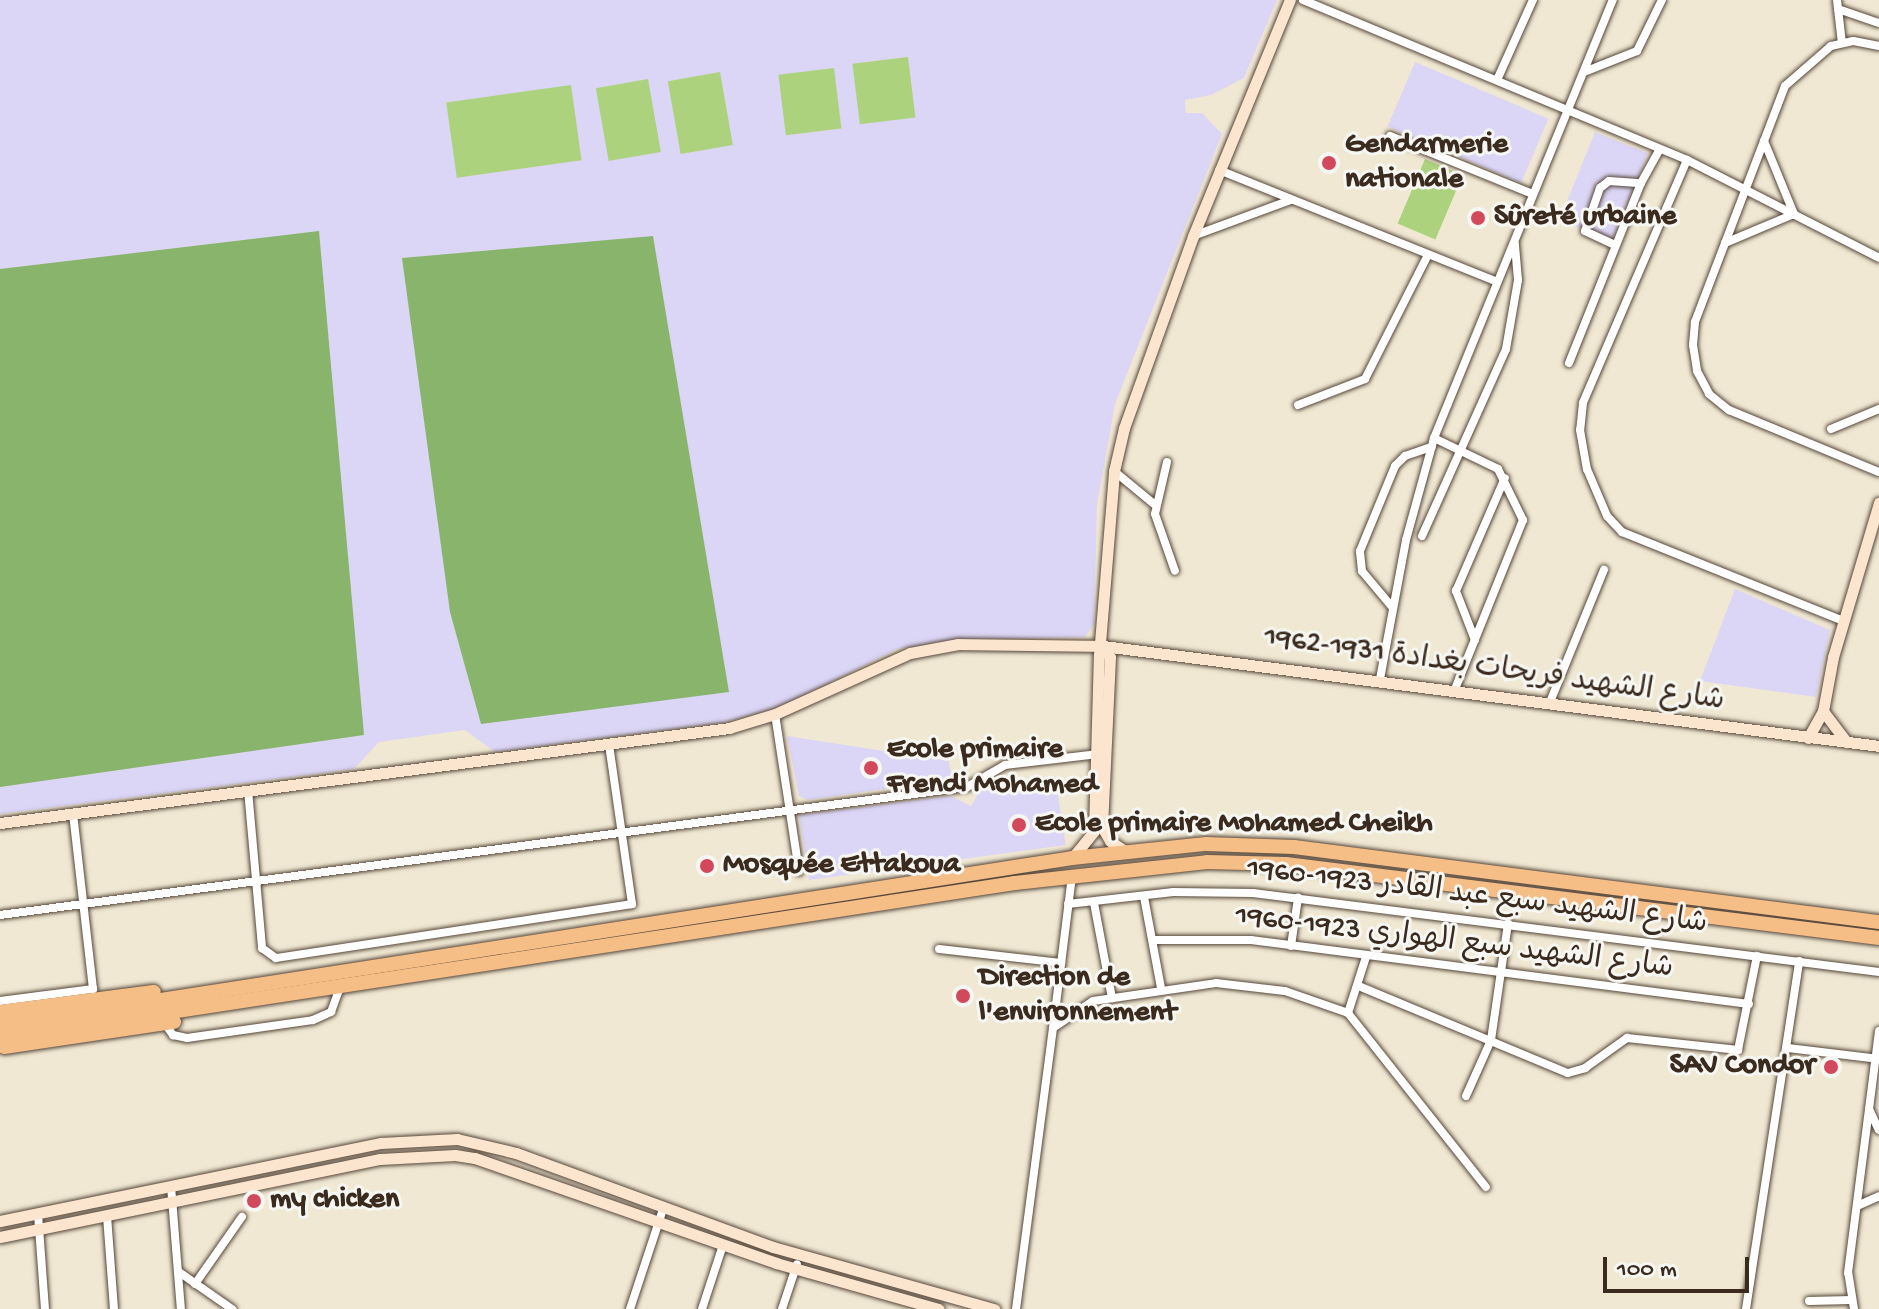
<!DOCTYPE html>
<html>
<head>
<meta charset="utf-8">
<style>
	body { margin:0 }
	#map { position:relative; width:1879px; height:1309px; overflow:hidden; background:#f0e8d3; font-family:"Gochi Hand","Playpen Sans Arabic",sans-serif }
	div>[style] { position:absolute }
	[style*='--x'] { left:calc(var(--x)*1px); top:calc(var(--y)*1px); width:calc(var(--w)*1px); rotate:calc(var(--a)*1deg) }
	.built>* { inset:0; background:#dcd6f6; transform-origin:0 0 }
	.green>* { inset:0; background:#acd27d; transform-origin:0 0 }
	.forest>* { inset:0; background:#89b46c }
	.roads { filter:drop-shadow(0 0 2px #564639) drop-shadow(0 0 2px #564639) }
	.street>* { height:8px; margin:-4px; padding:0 4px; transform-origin:4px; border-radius:4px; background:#fff }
	.secondary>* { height:11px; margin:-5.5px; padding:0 5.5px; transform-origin:5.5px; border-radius:5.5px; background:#fbe5cf }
	.highway>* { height:14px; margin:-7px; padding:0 7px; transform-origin:7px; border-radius:7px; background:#f6be87 }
	.dots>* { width:22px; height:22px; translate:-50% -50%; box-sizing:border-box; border:4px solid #f6f6f2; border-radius:50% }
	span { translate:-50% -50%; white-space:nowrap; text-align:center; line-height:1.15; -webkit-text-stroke:6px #f6f6f2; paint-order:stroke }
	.poi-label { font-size:30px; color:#3b2a1e; font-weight:700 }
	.left { translate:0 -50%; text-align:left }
	.right { translate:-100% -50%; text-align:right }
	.street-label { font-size:30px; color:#3b2a1e }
	.scale { position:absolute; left:1603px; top:1257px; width:146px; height:36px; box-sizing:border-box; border:4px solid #3b2a1e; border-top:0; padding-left:10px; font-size:24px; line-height:28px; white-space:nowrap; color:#3b2a1e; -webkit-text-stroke:6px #f6f6f2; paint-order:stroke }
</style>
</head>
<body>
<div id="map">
	<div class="built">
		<i style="clip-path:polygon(0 0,1277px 0,1244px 78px,1211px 95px,1185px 100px,1186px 113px,1202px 113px,1222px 134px,1115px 404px,1097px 505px,1094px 624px,1085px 637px,963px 640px,897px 649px,783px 706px,727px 722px,495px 752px,465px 730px,379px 742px,354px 769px,0 814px)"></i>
		<i style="left:1415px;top:62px;width:145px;height:70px;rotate:23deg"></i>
		<i style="left:1595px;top:132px;width:57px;height:95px;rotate:22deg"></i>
		<i style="clip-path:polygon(1735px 589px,1830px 630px,1816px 697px,1700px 681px)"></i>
		<i style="clip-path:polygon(787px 736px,949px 761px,951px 775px,947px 780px,807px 800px,799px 796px)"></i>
		<i style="clip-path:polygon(1055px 777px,1066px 845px,809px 880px,799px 815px,951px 796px,971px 806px,982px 787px)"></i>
	</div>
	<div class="green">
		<i style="left:908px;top:57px;width:61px;height:56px;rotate:83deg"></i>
		<i style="left:834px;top:68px;width:61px;height:56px;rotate:83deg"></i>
		<i style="left:720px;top:72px;width:74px;height:53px;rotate:80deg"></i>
		<i style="left:648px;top:79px;width:74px;height:53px;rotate:80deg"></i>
		<i style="left:571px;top:85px;width:76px;height:126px;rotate:82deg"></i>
		<i style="left:1425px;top:159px;width:41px;height:70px;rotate:23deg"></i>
	</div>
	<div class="forest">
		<i style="clip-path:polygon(319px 231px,364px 735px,0 787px,0 269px)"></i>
		<i style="clip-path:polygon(653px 236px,729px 692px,481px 724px,450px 612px,402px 258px)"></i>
	</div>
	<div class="roads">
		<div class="street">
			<i style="--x:1303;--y:0;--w:416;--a:22.6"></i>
			<i style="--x:1687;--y:160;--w:216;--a:27"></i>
			<i style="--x:1837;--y:0;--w:43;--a:83.4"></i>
			<i style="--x:1838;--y:9;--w:43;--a:18.9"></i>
			<i style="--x:1879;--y:46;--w:26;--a:-169"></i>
			<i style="--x:1853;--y:41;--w:23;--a:167"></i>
			<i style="--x:1831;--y:46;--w:61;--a:139"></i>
			<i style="--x:1785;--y:86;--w:253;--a:110.9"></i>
			<i style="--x:1695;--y:322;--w:23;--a:95"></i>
			<i style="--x:1693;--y:345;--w:26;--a:81"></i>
			<i style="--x:1697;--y:371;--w:26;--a:62"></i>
			<i style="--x:1709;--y:394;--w:26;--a:39"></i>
			<i style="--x:1729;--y:410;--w:162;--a:22.5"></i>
			<i style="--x:1584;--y:72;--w:57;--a:-21.6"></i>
			<i style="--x:1637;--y:51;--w:57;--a:-63.9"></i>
			<i style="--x:1497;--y:80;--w:88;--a:-65.8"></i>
			<i style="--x:1390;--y:136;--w:154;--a:22.1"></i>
			<i style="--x:1687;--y:160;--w:264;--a:113.2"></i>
			<i style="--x:1583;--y:403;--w:27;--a:96"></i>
			<i style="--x:1580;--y:430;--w:40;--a:80"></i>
			<i style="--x:1587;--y:469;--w:51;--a:66.9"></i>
			<i style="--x:1607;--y:516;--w:22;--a:47"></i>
			<i style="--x:1622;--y:532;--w:238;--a:21.9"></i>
			<i style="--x:1219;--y:170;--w:300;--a:21.9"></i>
			<i style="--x:1193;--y:236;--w:104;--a:-20.2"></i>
			<i style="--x:1725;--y:243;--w:75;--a:-22.8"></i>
			<i style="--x:1794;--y:214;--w:79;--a:-112.3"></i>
			<i style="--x:1615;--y:245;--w:33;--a:-155"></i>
			<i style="--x:1585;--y:231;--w:46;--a:-70.8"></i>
			<i style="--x:1600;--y:188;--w:11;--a:-38"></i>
			<i style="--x:1609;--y:181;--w:32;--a:4"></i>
			<i style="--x:1569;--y:363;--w:194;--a:-68.2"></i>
			<i style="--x:1641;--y:183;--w:39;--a:-61"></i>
			<i style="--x:1298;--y:405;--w:72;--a:-21.2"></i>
			<i style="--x:1365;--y:379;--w:139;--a:-63.1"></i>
			<i style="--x:1831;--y:429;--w:52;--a:-22.6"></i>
			<i style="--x:1434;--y:438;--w:71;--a:25.8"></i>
			<i style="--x:1498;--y:469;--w:57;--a:63.9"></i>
			<i style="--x:1523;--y:520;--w:182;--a:111.9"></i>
			<i style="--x:1167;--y:462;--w:53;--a:103"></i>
			<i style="--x:1155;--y:514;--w:60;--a:70.7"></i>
			<i style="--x:1114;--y:471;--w:52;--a:39.5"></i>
			<i style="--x:1422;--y:536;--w:205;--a:-65.8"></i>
			<i style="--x:1506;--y:349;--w:70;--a:-80.1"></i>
			<i style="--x:1518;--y:280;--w:37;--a:-95"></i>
			<i style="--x:1393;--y:608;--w:48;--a:-130"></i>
			<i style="--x:1362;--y:571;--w:20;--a:-96"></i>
			<i style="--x:1360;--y:551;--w:92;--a:-67.6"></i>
			<i style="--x:1395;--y:466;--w:14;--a:-45"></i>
			<i style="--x:1405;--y:456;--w:28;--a:-19"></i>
			<i style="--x:1475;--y:640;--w:53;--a:-111.2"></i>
			<i style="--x:1456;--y:591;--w:123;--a:-66.6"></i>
			<i style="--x:1380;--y:679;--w:141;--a:-79.4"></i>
			<i style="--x:1406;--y:540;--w:106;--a:-74.6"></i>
			<i style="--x:1434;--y:438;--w:473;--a:-67.8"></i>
			<i style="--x:1550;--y:702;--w:143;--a:-67.8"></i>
			<i style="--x:775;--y:714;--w:159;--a:81.3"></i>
			<i style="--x:248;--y:790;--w:159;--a:84.9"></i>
			<i style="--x:262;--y:948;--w:17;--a:36"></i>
			<i style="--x:276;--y:958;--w:360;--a:-8.6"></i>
			<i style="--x:632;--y:904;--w:162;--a:-98.2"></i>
			<i style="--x:1072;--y:876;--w:153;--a:97.1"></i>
			<i style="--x:1053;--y:1028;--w:48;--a:-34"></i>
			<i style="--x:1093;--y:1001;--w:124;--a:-8.3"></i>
			<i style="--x:1216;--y:983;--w:69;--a:6.6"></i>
			<i style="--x:1285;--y:991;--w:67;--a:19.2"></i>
			<i style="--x:1348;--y:1013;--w:222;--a:51.6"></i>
			<i style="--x:1144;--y:897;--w:93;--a:79.4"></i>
			<i style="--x:1094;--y:903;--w:97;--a:79.3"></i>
			<i style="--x:1068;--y:904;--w:106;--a:-6.5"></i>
			<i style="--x:1173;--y:892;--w:80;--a:0.7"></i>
			<i style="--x:1253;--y:893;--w:631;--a:7.19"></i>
			<i style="--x:0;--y:915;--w:975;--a:-7.54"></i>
			<i style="--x:967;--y:787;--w:44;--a:-30.1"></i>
			<i style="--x:1005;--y:765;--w:94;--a:-6.7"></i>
			<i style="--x:1153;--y:940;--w:98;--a:0"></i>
			<i style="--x:1251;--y:940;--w:502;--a:7.32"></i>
			<i style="--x:1291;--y:946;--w:49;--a:-81.7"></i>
			<i style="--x:939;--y:949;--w:123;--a:6.5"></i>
			<i style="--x:1361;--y:987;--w:224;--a:22.6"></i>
			<i style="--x:1568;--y:1073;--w:18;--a:-16"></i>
			<i style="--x:1585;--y:1068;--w:52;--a:-35.5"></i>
			<i style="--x:1627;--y:1038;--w:112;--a:6.2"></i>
			<i style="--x:1738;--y:1050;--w:96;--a:-78.6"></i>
			<i style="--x:0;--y:1001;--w:94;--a:-7.4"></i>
			<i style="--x:93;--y:989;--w:177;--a:-96.5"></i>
			<i style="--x:1348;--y:1013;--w:59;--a:-72.2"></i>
			<i style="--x:165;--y:1024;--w:14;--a:54"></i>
			<i style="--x:173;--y:1035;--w:14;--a:12"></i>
			<i style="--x:187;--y:1038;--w:127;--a:-8.1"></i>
			<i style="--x:313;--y:1020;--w:20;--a:-24"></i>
			<i style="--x:331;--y:1012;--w:23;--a:-70"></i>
			<i style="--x:1788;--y:1048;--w:92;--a:6.9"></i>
			<i style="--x:1466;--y:1096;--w:61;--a:-65.9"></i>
			<i style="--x:1491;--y:1040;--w:118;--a:-81.7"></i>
			<i style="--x:1869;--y:1109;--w:23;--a:65"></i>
			<i style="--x:171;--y:1186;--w:123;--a:85.4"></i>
			<i style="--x:1857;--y:1206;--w:24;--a:-24"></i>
			<i style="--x:38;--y:1214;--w:95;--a:85.8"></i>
			<i style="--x:107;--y:1216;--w:93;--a:85.7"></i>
			<i style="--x:179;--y:1272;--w:65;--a:34.9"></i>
			<i style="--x:195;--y:1284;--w:82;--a:-55"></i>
			<i style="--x:1809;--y:1301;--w:42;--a:-1.4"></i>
			<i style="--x:630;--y:1309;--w:105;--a:-71.7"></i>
			<i style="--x:702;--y:1309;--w:67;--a:-71.8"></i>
			<i style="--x:782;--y:1309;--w:47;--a:-71.6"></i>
			<i style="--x:1016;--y:1309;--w:283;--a:-82.5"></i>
			<i style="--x:1746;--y:1309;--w:352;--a:-81.3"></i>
			<i style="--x:1854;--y:1309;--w:36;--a:-99"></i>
			<i style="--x:1848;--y:1273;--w:244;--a:-82.7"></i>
		</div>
		<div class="secondary">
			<i style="--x:1103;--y:646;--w:13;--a:58"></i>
			<i style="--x:1110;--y:657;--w:170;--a:92.7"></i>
			<i style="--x:1102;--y:827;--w:16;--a:60"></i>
			<i style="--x:1110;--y:841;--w:18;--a:34"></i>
			<i style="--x:1823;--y:711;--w:39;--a:53"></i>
			<i style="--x:1808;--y:738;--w:31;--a:-61"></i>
			<i style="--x:1823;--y:711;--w:55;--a:-79.5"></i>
			<i style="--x:1833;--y:657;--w:161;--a:-73.4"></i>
			<i style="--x:0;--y:823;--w:735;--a:-7.42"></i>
			<i style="--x:729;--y:728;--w:48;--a:-16.9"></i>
			<i style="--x:775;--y:714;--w:148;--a:-24.3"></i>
			<i style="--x:910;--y:653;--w:49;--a:-10.6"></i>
			<i style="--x:958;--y:644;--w:145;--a:0.8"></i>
			<i style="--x:1103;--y:646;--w:782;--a:7.34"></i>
			<i style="--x:1073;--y:857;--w:33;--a:-51"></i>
			<i style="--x:1094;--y:831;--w:176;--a:-88.4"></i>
			<i style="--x:1099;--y:655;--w:185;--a:-85.3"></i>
			<i style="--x:1114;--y:471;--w:44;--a:-76.9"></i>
			<i style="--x:1124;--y:428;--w:204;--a:-70.2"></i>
			<i style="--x:1193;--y:236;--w:255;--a:-67.7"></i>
			<i style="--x:0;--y:1221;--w:389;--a:-11.6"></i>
			<i style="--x:381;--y:1143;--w:76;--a:-3"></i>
			<i style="--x:457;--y:1139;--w:61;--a:13.3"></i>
			<i style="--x:516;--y:1153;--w:274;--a:20.1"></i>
			<i style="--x:773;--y:1247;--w:230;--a:15.7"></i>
			<i style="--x:0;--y:1237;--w:388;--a:-11.6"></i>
			<i style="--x:380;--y:1159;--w:75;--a:-3.1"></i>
			<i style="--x:455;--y:1155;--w:20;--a:9"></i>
			<i style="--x:475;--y:1158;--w:319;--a:19.2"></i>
			<i style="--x:776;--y:1263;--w:169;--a:15.8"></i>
		</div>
		<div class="highway">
			<i style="--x:0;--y:1012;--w:155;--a:-7.4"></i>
			<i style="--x:0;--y:1025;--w:1085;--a:-8.85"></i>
			<i style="--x:1072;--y:858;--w:135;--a:-6"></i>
			<i style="--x:1206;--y:844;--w:88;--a:2"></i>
			<i style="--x:1294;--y:847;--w:590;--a:7.31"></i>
			<i style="--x:0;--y:1038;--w:1027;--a:-8.68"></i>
			<i style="--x:1015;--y:883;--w:193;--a:-6.2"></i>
			<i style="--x:1207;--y:862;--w:79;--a:1.5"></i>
			<i style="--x:1286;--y:864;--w:598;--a:7.11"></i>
			<i style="--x:4;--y:1047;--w:172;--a:-8.4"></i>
		</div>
	</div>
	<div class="dots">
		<i style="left:1329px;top:163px;background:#d1495b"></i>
		<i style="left:1478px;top:218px;background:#d1495b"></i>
		<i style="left:871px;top:768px;background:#d1495b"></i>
		<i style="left:1019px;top:825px;background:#d1495b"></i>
		<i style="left:707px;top:866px;background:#d1495b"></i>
		<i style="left:963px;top:996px;background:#d1495b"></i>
		<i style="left:1831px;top:1067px;background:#d1495b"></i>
		<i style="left:254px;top:1201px;background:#d1495b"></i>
	</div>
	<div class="poi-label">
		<span class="left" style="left:1345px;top:163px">Gendarmerie<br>nationale</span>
		<span class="left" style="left:1494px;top:218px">Sûreté urbaine</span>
		<span class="left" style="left:887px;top:768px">Ecole primaire<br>Frendi Mohamed</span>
		<span class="left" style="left:1035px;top:825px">Ecole primaire Mohamed Cheikh</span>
		<span class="left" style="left:723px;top:866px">Mosquée Ettakoua</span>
		<span class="left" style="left:979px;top:996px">Direction de<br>l'environnement</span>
		<span class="right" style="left:1815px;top:1067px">SAV Condor</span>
		<span class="left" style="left:270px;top:1201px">my chicken</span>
	</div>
	<div class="street-label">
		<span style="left:1494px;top:671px;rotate:8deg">شارع الشهيد فريحات بغدادة 1931-1962</span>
		<span style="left:1477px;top:898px;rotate:7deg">شارع الشهيد سبع عبد القادر 1923-1960</span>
		<span style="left:1454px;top:944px;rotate:7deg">شارع الشهيد سبع الهواري 1923-1960</span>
	</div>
	<div class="scale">100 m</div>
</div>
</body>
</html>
